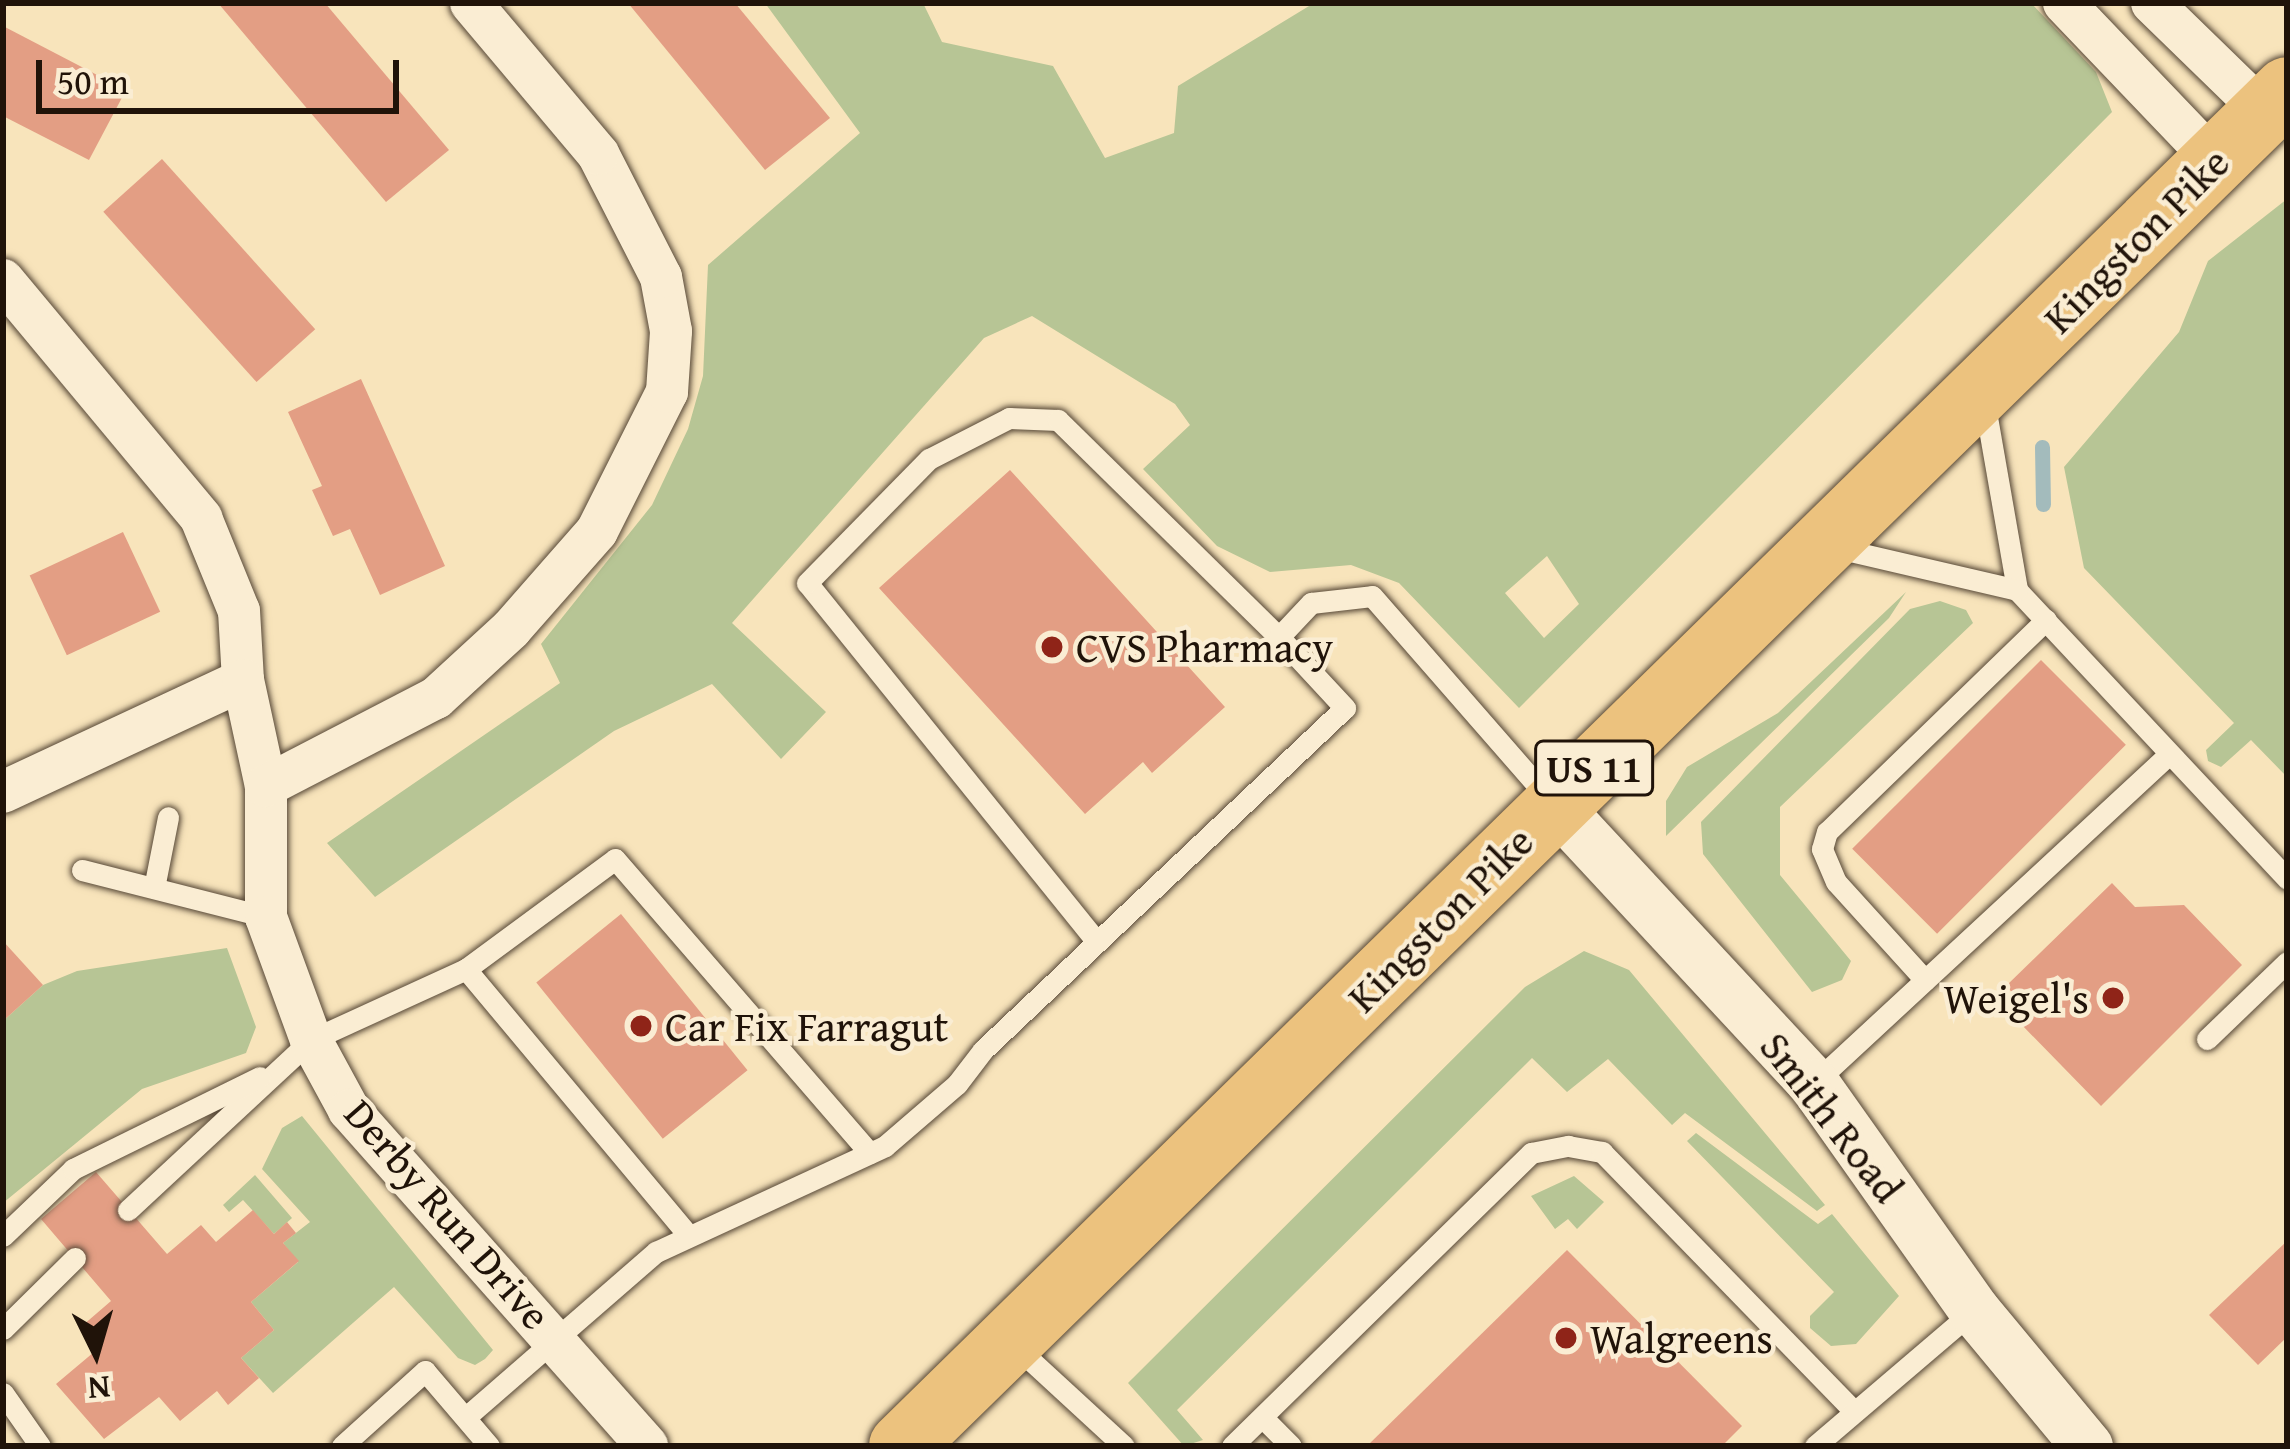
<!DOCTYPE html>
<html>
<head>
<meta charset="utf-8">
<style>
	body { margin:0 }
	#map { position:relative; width:2290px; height:1449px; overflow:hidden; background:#f8e4bb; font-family:"Gentium Book Plus",serif }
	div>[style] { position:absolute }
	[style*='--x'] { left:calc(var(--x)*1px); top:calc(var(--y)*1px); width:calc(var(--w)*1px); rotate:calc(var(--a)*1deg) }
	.green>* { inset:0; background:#b7c595 }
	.stream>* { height:15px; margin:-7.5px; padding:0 7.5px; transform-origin:7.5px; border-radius:7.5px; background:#a3bbbc }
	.building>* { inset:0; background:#e39e84; transform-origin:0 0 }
	.roads { filter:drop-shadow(0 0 3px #564736) drop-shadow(0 0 3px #564736) }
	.service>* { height:21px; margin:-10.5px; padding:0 10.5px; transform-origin:10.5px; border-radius:10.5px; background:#faedd3 }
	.minor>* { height:42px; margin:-21px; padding:0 21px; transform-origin:21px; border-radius:21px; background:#faedd3 }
	.tertiary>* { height:51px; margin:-25.5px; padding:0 25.5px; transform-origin:25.5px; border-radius:25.5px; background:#faedd3 }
	.primary>* { height:66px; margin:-33px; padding:0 33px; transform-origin:33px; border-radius:33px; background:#ecc27e }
	.dots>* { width:33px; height:33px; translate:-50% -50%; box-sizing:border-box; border:6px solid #faedd3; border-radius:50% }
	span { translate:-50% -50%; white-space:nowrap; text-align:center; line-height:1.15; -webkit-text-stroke:9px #faedd3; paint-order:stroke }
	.shield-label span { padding:3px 9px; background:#faedd3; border:3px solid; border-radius:9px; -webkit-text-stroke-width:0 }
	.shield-label { font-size:39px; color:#201309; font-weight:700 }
	.street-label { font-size:42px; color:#201309 }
	.poi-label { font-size:42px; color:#201309 }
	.left { translate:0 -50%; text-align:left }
	.right { translate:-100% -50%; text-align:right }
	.frame { position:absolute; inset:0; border:6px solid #201309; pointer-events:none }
	.north { position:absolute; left:36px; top:1293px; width:120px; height:120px; -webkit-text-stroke:9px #faedd3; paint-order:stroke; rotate:175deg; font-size:33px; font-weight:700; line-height:48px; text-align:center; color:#201309 }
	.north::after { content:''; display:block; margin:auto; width:42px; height:54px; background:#201309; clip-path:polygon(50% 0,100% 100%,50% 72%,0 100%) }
	.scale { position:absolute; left:36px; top:60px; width:363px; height:54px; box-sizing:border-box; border:6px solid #201309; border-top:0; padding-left:15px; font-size:36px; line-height:42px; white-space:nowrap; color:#201309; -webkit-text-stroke:9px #faedd3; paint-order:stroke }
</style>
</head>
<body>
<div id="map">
	<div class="green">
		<i style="clip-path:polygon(evenodd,765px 3px,923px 3px,942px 42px,1053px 66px,1105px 158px,1174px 133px,1178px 86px,1314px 3px,2031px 3px,2096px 72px,2112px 112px,1519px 708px,1399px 583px,1351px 565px,1270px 572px,1217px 546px,1143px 469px,1190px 425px,1175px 404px,1032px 316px,984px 338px,732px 623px,826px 712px,781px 759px,712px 684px,614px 731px,375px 897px,327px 843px,560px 683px,541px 644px,652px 505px,688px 429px,703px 376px,708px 265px,860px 133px,765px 3px,1547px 556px,1579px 604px,1544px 638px,1505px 593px,1547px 556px)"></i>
		<i style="clip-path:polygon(2287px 199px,2287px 777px,2251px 740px,2221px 767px,2208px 761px,2206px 750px,2234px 723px,2084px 568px,2064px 467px,2179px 332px,2208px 261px)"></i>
		<i style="clip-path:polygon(1906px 592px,1889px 618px,1666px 836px,1666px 801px,1687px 767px,1778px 713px)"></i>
		<i style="clip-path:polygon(1940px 601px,1966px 610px,1973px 623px,1780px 807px,1780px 875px,1851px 961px,1842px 980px,1812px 992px,1703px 854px,1701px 822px,1910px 609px)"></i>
		<i style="clip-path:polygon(227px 948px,256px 1027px,246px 1053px,142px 1089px,3px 1203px,3px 1021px,43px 985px,77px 971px)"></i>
		<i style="clip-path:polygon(1584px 951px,1629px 970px,1825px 1205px,1817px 1211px,1685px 1113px,1672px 1125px,1608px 1059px,1567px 1092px,1532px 1058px,1177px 1410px,1203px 1440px,1184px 1446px,1128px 1383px,1525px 987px)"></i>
		<i style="clip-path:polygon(302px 1116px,493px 1350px,485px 1359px,475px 1365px,458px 1358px,394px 1287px,273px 1393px,241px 1358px,274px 1330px,251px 1302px,298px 1262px,283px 1243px,310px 1222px,262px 1169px,282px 1128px)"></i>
		<i style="clip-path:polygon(1696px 1133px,1818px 1224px,1832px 1214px,1899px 1296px,1856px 1344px,1831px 1346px,1810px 1328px,1810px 1316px,1834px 1292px,1687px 1141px)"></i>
		<i style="clip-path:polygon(255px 1175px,292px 1218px,274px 1234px,243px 1200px,229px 1212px,223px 1205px)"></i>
		<i style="clip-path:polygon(1574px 1176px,1604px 1202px,1577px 1229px,1568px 1219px,1555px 1229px,1531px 1196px)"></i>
	</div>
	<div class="stream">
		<i style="--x:2042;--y:447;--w:57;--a:89"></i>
	</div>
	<div class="building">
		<i style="clip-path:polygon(218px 3px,325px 3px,449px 150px,386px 202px)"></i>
		<i style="clip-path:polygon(628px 3px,735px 3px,830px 118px,765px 170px)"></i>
		<i style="clip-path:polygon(3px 26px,126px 90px,89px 160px,3px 116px)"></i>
		<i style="left:162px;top:159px;width:229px;height:79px;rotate:48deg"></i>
		<i style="clip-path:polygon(361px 379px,445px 566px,380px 595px,350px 529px,333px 536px,312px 490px,322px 486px,288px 412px)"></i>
		<i style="clip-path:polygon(1010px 470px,1225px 707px,1152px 773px,1143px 762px,1085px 814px,879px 588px)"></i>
		<i style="left:123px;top:532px;width:88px;height:103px;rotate:65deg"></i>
		<i style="left:2041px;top:660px;width:120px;height:267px;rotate:45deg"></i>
		<i style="clip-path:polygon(2112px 883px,2135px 907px,2184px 905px,2242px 965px,2101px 1106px,2018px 1021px,2029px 1010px,2006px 986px)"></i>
		<i style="left:621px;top:914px;width:201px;height:109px;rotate:51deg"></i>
		<i style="clip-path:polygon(3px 941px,43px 985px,3px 1021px)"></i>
		<i style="clip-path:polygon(96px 1172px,167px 1254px,201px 1225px,216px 1242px,253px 1210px,274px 1234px,287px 1222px,296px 1233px,283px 1243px,299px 1261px,251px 1302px,274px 1330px,241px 1358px,259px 1378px,228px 1405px,217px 1391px,180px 1421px,159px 1397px,104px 1439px,56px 1384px,100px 1347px,82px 1326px,111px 1301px,41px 1219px)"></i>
		<i style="clip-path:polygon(2287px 1241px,2287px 1337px,2258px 1365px,2209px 1315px)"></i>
		<i style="clip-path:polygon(1567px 1250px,1742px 1426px,1722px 1446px,1367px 1446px)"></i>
	</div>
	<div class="roads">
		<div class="service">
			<i style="--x:1984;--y:400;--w:193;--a:80.1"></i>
			<i style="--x:2017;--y:590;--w:396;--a:46.9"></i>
			<i style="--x:1837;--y:548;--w:185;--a:13.1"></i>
			<i style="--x:82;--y:870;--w:190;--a:14.3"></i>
			<i style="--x:154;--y:888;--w:72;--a:-78.8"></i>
			<i style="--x:1097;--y:942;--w:461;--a:-128.9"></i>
			<i style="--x:807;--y:583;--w:174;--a:-45.5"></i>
			<i style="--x:929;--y:459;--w:90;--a:-27.1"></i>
			<i style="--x:1009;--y:418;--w:49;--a:2.3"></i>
			<i style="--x:1058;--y:420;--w:310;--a:44.5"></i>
			<i style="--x:1925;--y:980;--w:132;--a:-132.2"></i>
			<i style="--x:1836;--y:882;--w:36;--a:-113"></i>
			<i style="--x:1822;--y:849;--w:18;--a:-74"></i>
			<i style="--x:1827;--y:832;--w:305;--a:-44.1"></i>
			<i style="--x:2207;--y:1039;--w:111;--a:-43.9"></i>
			<i style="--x:1814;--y:1083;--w:484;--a:-42.8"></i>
			<i style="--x:128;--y:1210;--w:250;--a:-42.9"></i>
			<i style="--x:311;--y:1040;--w:170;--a:-24.6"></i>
			<i style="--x:3;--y:1236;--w:97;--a:-43.7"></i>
			<i style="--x:73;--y:1169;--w:208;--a:-26.2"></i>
			<i style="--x:689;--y:1236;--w:348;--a:-129.9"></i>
			<i style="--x:466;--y:969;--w:185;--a:-36.4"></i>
			<i style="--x:615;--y:859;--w:389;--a:49.1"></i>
			<i style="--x:3;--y:1329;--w:101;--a:-44.6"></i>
			<i style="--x:1014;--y:1345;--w:149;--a:42.6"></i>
			<i style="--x:3;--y:1393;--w:65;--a:55.1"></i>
			<i style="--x:466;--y:1417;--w:252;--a:-41"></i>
			<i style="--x:656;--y:1252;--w:252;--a:-24.8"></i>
			<i style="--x:885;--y:1146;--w:95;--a:-40.7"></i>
			<i style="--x:957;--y:1084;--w:43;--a:-52.6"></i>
			<i style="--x:983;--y:1050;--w:498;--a:-43.4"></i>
			<i style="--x:1345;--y:708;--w:97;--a:-132.9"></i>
			<i style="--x:1279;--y:637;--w:47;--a:-46.7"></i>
			<i style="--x:1311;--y:603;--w:61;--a:-6.5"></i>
			<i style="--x:1372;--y:596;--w:272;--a:48.9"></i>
			<i style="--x:1264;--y:1419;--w:38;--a:45"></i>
			<i style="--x:342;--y:1446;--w:112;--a:-42.1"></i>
			<i style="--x:425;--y:1371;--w:99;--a:49.5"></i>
			<i style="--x:1232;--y:1446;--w:419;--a:-44.4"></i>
			<i style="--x:1531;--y:1153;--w:38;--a:-11"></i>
			<i style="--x:1568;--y:1146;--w:35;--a:10"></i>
			<i style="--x:1602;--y:1152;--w:357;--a:45.8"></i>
			<i style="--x:1815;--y:1446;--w:209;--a:-40.5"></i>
		</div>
		<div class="minor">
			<i style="--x:2064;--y:3;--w:219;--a:46.3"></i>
			<i style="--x:2152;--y:3;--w:156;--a:44.2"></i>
			<i style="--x:3;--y:280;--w:310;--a:50.2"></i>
			<i style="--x:201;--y:518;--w:100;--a:67.8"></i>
			<i style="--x:239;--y:611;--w:69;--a:86.7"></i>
			<i style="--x:243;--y:680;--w:265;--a:155"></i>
			<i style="--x:243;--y:680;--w:108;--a:77.8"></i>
			<i style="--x:266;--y:786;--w:131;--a:90"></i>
			<i style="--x:266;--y:917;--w:131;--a:69.9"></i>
			<i style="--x:311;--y:1040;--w:80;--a:61.5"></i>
			<i style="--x:349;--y:1110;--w:449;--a:48.4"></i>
			<i style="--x:266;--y:786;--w:191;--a:-27.4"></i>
			<i style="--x:436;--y:698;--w:102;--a:-42.6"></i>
			<i style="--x:511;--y:629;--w:130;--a:-48.7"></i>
			<i style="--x:597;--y:531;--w:156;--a:-63.3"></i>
			<i style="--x:667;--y:392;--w:61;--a:-86.2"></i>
			<i style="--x:671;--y:331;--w:55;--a:-100.5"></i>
			<i style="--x:661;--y:277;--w:138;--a:-117.1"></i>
			<i style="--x:598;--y:154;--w:197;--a:-130.1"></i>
		</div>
		<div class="tertiary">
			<i style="--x:1555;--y:805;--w:381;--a:47.1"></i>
			<i style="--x:1814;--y:1084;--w:277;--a:54.7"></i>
			<i style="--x:1974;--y:1310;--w:177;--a:50.3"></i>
		</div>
		<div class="primary">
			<i style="--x:902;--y:1446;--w:1938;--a:-44.39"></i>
		</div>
	</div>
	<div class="dots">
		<i style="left:1052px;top:647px;background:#8f2418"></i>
		<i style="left:2113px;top:998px;background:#8f2418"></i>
		<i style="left:641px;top:1026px;background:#8f2418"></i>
		<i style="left:1566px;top:1338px;background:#8f2418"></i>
	</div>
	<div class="shield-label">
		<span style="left:1594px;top:768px">US 11</span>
	</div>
	<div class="street-label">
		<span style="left:2136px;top:240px;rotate:-45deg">Kingston Pike</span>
		<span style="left:1440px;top:919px;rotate:-45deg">Kingston Pike</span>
		<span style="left:1832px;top:1117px;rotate:52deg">Smith Road</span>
		<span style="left:448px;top:1214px;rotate:49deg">Derby Run Drive</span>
	</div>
	<div class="poi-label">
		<span class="left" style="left:1076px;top:647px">CVS Pharmacy</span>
		<span class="right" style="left:2089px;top:998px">Weigel's</span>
		<span class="left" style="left:665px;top:1026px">Car Fix Farragut</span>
		<span class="left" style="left:1590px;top:1338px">Walgreens</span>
	</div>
	<div class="frame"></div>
	<div class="north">N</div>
	<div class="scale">50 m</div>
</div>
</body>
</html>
